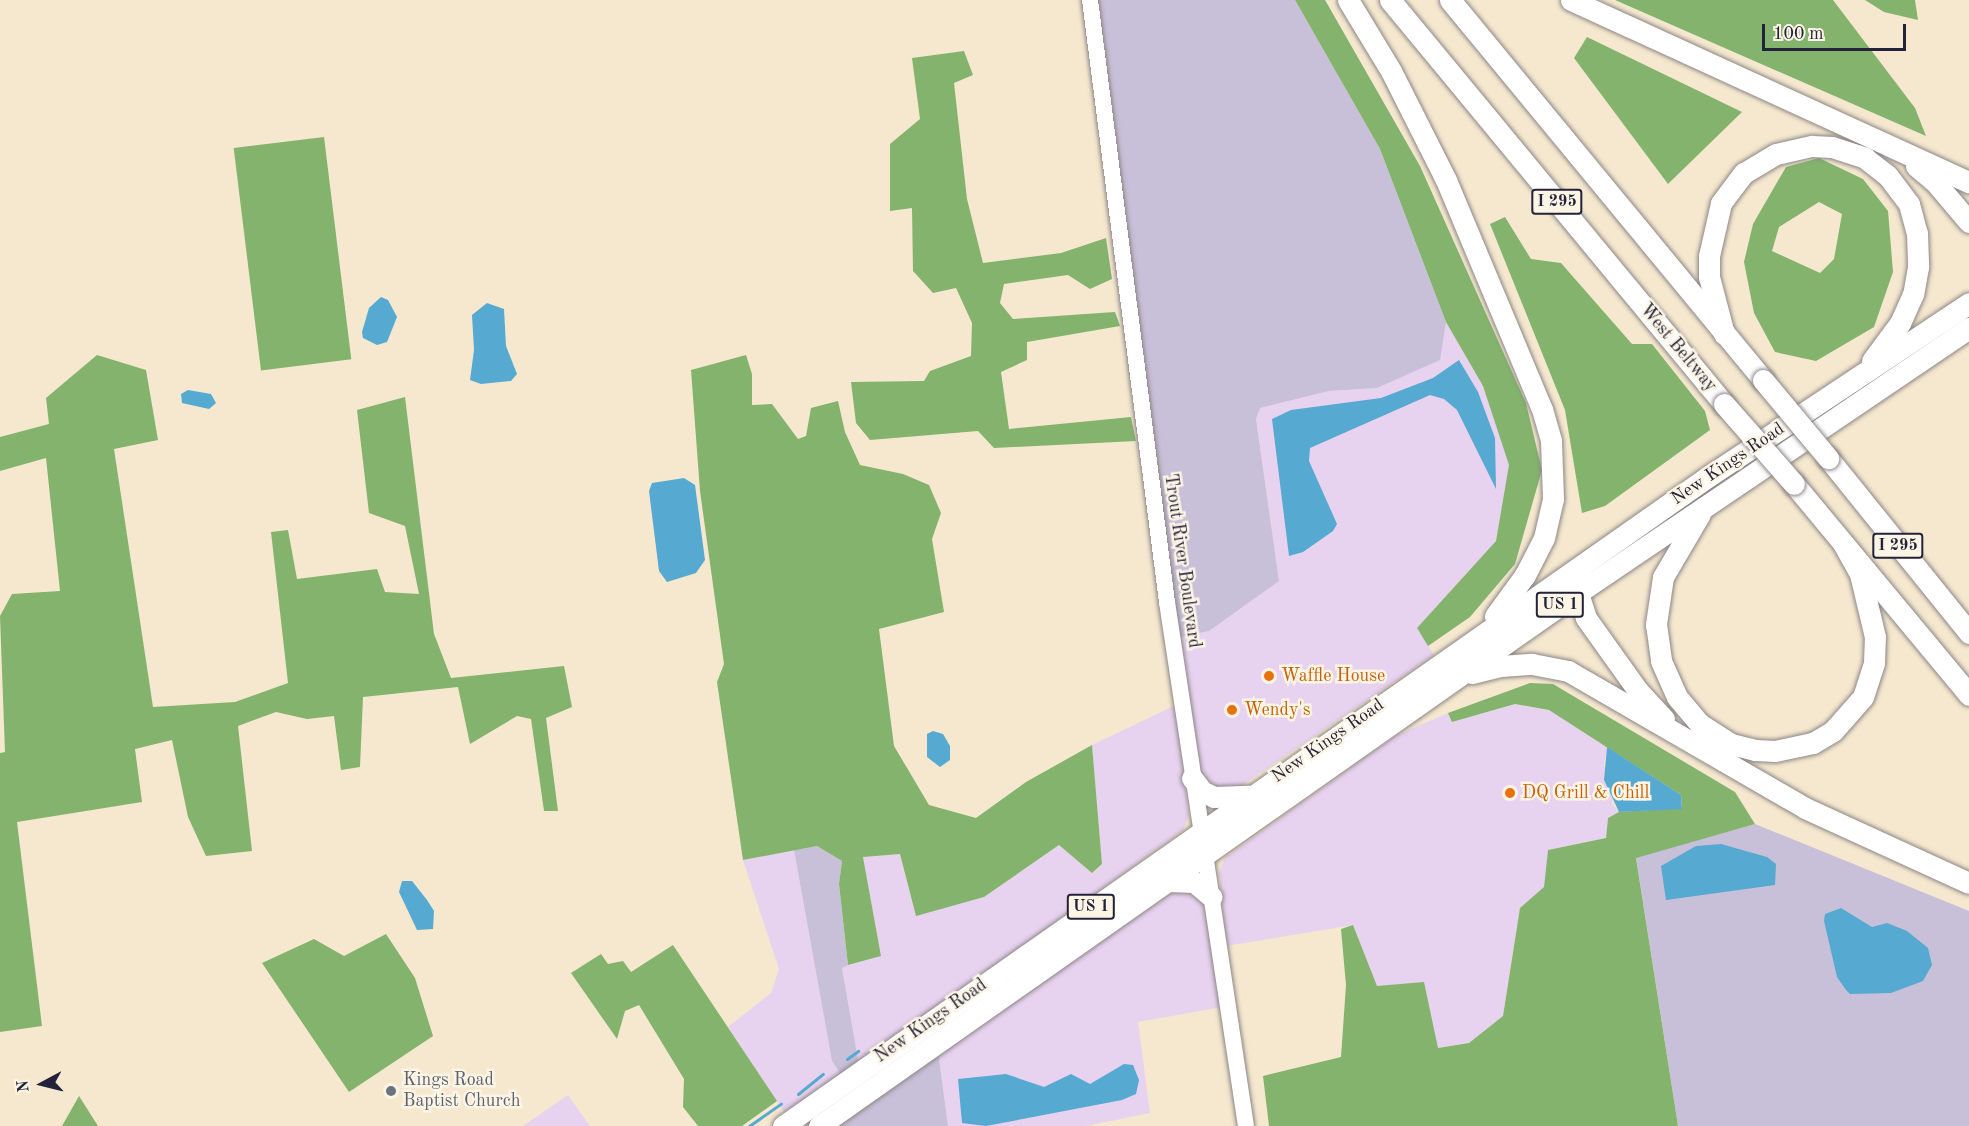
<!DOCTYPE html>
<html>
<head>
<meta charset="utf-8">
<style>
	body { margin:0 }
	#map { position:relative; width:1969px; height:1126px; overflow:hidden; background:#f5e8cf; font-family:"Old Standard TT",serif }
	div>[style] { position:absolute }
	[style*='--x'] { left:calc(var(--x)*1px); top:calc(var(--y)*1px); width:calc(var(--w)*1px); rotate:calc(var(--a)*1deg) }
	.built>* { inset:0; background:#e7d2ef }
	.industrial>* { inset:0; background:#c8bfd8 }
	.forest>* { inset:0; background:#83b36d; transform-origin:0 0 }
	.water>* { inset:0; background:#56a9d1 }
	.stream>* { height:3px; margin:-1.5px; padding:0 1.5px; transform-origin:1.5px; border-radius:1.5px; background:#56a9d1 }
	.roads { filter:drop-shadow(0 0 2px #8c8585) drop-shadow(0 0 2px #8c8585) }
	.secondary>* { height:16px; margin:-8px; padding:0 8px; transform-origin:8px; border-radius:8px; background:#fff }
	.highway>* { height:21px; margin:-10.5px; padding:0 10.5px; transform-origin:10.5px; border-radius:10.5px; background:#fff }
	.bridges { filter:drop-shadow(0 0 2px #8c8585) drop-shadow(0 0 2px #8c8585) }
	.highway-bridge>* { height:21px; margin:-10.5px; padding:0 10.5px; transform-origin:10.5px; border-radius:10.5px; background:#fff }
	.dots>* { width:16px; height:16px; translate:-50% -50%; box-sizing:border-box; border:3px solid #fcf5e5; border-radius:50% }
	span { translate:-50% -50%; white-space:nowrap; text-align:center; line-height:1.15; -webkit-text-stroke:5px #fcf5e5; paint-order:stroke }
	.shield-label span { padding:2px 4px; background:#fcf5e5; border:2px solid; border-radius:4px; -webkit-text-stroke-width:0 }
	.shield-label { font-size:16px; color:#22223b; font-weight:700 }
	.street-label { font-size:18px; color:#22223b }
	.food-label { font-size:18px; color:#c56008 }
	.left { translate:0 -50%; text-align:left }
	.worship-label { font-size:18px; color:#5b616d }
	.north { position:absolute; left:12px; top:1054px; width:60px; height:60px; -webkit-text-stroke:4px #fcf5e5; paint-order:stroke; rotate:263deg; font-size:16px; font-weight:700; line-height:24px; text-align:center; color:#22223b }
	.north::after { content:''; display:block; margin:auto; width:21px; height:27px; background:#22223b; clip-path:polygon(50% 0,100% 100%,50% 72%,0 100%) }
	.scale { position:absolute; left:1762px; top:24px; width:144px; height:27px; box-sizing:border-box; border:3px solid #22223b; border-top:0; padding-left:8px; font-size:18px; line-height:21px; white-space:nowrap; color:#22223b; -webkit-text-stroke:4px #fcf5e5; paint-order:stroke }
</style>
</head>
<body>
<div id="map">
	<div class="built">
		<i style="clip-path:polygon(1446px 322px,1483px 386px,1510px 465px,1496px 541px,1417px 628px,1434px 655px,1235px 790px,1221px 792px,1201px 780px,1176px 638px,1209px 631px,1279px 581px,1256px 419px,1260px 408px,1329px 391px,1377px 388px,1439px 360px)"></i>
		<i style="clip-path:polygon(1515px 704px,1549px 710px,1607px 747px,1604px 765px,1613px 805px,1619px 812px,1608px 818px,1606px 838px,1548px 850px,1544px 888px,1520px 908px,1503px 1016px,1469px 1043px,1438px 1048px,1377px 987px,1353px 925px,1226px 946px,1219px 873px,1225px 858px,1395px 736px,1448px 713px,1453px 722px)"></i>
		<i style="clip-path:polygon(1176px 705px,1189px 816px,1183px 830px,859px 1065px,842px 967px,881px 956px,863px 857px,900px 854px,916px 915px,984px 897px,1059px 845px,1093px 873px,1102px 864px,1092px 745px)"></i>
		<i style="clip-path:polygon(794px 850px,832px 1061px,842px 1076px,786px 1115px,728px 1027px,771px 993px,779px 969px,743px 860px)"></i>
		<i style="clip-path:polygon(1183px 885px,1204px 901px,1222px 1007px,1138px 1022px,1150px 1113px,1086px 1126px,948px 1126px,938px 1051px)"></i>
		<i style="clip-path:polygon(568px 1095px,590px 1126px,523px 1126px)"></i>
	</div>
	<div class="industrial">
		<i style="clip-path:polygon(1098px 0,1295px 0,1380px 149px,1446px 322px,1440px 360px,1377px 388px,1329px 391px,1260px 408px,1256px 419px,1279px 581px,1209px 631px,1176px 638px)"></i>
		<i style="clip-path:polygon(1755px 824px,1969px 911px,1969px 1126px,1678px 1126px,1636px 857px)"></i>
		<i style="clip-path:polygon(817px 846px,842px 861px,839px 885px,848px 965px,842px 968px,859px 1065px,842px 1076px,832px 1061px,794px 850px)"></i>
		<i style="clip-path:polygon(938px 1051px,948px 1126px,835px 1126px)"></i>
	</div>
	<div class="forest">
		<i style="clip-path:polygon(1295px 0,1325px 0,1420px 166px,1526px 403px,1542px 470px,1515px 564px,1470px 617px,1428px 646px,1417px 628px,1496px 541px,1509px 465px,1483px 386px,1446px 322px,1380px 149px)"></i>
		<i style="clip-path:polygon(1615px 0,1833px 0,1915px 108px,1926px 136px)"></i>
		<i style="clip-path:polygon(1865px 0,1915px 0,1918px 20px,1884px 12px)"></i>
		<i style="clip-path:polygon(1587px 37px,1742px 112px,1668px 184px,1574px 58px)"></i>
		<i style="clip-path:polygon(964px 51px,973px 75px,954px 83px,967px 199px,983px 263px,1061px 253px,1106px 238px,1112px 279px,1090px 289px,1068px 275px,1004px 284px,1000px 303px,1013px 319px,1115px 312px,1120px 326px,1027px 342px,1027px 360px,1001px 372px,1009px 429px,1131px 417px,1136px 441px,994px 448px,978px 431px,870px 440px,856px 423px,851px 382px,924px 381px,930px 371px,971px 356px,972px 323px,956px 288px,933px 293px,913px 271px,912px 208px,890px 211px,890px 144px,920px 119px,912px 58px)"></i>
		<i style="left:324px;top:137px;width:224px;height:91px;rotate:83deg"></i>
		<i style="clip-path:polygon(evenodd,1819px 158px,1863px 179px,1888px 211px,1893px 272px,1874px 327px,1816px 361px,1775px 352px,1754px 313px,1744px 262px,1753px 224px,1786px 167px,1819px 158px,1819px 202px,1842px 214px,1834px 259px,1820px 273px,1772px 251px,1779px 227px,1819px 202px)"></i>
		<i style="clip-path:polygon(1505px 217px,1531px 259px,1561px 263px,1632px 344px,1652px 344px,1705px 411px,1710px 430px,1605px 506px,1582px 513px,1565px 410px,1490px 224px)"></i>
		<i style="clip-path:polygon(97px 355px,146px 370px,158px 440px,114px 449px,153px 707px,235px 702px,288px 683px,271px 532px,288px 530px,297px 579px,377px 569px,385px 592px,419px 594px,405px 526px,369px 513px,357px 410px,405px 397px,434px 634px,451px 678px,564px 666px,572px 707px,546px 718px,558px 811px,544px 811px,531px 719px,517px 716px,470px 744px,458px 687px,363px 697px,360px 767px,341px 770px,334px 716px,307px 719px,276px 712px,238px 726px,252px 851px,206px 856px,188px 817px,172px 740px,135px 749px,142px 802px,17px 822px,42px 1026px,0 1032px,0 753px,5px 752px,0 616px,12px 594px,60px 591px,46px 458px,0 471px,0 437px,49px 424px,46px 398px)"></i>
		<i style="clip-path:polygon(746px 355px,752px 374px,752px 405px,772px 404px,798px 439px,806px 436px,811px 408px,838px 401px,845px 432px,860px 465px,903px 474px,929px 485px,941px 513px,932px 539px,944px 612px,879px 629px,894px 746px,929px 805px,976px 818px,1026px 782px,1092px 745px,1102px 864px,1092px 873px,1059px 845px,984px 897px,916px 916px,900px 854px,863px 857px,881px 956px,848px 965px,839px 884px,842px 861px,817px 846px,743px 860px,717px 682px,724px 664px,700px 491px,691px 370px)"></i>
		<i style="clip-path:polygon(1530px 683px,1553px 684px,1735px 792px,1755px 824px,1636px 858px,1678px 1126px,1269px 1126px,1263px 1076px,1341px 1057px,1346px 985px,1341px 929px,1353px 925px,1377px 986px,1424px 982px,1438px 1048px,1469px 1043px,1503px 1016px,1520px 908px,1544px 887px,1548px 850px,1606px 838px,1608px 818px,1619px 812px,1682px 808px,1681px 795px,1549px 710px,1515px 704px,1452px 722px,1448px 713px)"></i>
		<i style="clip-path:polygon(386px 934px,415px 978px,433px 1036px,349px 1092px,262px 963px,314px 939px,344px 956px)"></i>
		<i style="clip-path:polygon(673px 945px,777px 1101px,742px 1126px,698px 1126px,683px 1107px,684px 1079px,639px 1005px,625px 1011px,617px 1039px,571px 973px,601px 954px,608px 964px,623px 961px,631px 972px)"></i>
		<i style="clip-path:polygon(79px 1096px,98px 1126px,62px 1126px)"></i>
	</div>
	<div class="water">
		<i style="clip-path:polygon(381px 297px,388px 300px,397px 317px,387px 342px,377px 345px,363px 338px,362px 332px,369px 308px)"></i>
		<i style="clip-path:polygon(487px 303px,504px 309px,506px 346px,517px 374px,511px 381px,481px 384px,470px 380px,474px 350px,472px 315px)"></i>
		<i style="clip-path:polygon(1459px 360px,1478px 392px,1495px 438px,1496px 489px,1457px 410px,1444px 399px,1430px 395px,1310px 448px,1309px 461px,1337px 524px,1333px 531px,1303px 552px,1289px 556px,1272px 419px,1291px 410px,1381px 398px,1433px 378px)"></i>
		<i style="clip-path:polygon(188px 390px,211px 394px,216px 403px,209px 409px,182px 403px,181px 394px)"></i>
		<i style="clip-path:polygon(684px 478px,695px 485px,705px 560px,696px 573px,667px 582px,659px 571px,649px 491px,652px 483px)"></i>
		<i style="clip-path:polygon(933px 731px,943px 734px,950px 746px,950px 760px,940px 767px,927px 757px,927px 734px)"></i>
		<i style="clip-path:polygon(1607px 747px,1681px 795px,1682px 809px,1619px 812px,1604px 780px)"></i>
		<i style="clip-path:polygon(1721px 844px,1767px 857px,1776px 864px,1775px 885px,1666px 900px,1661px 866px,1696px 846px)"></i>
		<i style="clip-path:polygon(402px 881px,412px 881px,427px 900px,434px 911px,433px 929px,417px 930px,399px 892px)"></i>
		<i style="clip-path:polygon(1841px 908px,1872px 927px,1887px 923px,1907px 931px,1928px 948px,1932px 965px,1923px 981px,1891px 993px,1850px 994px,1846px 990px,1837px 977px,1824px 921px,1825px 914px)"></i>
		<i style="clip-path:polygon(1124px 1064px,1133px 1065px,1139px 1080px,1136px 1094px,1122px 1100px,986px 1126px,962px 1123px,958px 1079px,1006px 1074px,1044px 1087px,1071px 1074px,1090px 1084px)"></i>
	</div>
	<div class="stream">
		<i style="--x:847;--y:1059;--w:14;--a:-36"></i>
		<i style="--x:798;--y:1094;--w:32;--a:-39"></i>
		<i style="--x:749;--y:1126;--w:39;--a:-35"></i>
	</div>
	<div class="roads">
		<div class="secondary">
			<i style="--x:1090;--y:0;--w:607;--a:82.71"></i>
			<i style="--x:1167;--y:602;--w:530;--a:81.43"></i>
		</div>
		<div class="highway">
			<i style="--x:1348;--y:0;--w:83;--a:58.8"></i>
			<i style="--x:1391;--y:71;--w:122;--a:63.2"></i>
			<i style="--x:1446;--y:180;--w:248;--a:67.3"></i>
			<i style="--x:1542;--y:409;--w:33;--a:74"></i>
			<i style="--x:1551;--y:441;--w:58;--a:88"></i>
			<i style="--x:1553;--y:499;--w:40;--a:103"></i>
			<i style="--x:1544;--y:538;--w:42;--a:117.2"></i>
			<i style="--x:1525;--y:575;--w:51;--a:126.2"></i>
			<i style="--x:1390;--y:0;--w:524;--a:50.42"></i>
			<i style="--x:1450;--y:0;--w:492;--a:50.5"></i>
			<i style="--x:1571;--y:0;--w:438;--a:24.6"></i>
			<i style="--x:1916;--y:166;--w:26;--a:40"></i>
			<i style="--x:1936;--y:183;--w:51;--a:49.8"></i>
			<i style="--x:1724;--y:334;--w:59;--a:-104.7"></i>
			<i style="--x:1709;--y:277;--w:21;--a:-90"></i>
			<i style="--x:1709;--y:256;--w:54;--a:-77.2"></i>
			<i style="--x:1721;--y:203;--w:38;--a:-53"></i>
			<i style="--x:1744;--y:173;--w:37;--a:-31"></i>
			<i style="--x:1776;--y:154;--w:37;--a:-13"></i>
			<i style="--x:1812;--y:146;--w:20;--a:3"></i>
			<i style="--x:1832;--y:147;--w:35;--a:18"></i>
			<i style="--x:1865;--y:158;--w:29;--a:38"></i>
			<i style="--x:1888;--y:176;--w:35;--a:53"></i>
			<i style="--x:1909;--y:204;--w:30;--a:75"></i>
			<i style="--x:1917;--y:233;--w:34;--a:88"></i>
			<i style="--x:1918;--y:267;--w:27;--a:100"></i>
			<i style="--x:1913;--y:294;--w:32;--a:114"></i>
			<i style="--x:1900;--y:323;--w:47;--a:126.4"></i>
			<i style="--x:1828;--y:458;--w:225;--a:51.1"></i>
			<i style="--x:1794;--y:484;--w:274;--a:50.3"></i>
			<i style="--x:1700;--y:514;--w:73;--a:120.4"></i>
			<i style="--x:1663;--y:577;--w:48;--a:98.5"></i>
			<i style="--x:1656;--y:624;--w:37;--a:82"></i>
			<i style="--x:1661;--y:661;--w:39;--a:66"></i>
			<i style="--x:1677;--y:697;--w:35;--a:50"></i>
			<i style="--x:1700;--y:724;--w:37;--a:33"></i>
			<i style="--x:1731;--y:744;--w:25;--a:14"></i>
			<i style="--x:1755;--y:750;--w:20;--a:3"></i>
			<i style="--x:1775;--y:751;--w:39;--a:-12"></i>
			<i style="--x:1813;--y:743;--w:23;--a:-31"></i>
			<i style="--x:1833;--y:731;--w:45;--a:-48.6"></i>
			<i style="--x:1863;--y:697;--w:36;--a:-72"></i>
			<i style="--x:1874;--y:663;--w:26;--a:-88"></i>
			<i style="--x:1875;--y:637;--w:65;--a:-103.4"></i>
			<i style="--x:1860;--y:574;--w:35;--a:-119"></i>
			<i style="--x:1574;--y:581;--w:39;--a:72"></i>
			<i style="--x:1586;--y:618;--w:90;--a:54.5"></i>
			<i style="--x:1638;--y:691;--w:38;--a:47"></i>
			<i style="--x:1472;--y:673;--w:30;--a:-14"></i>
			<i style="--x:1501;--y:666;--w:31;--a:-4"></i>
			<i style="--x:1532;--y:664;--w:37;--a:11"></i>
			<i style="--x:1568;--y:671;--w:274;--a:30"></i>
			<i style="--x:1805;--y:808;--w:180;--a:24.6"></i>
			<i style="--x:1192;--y:778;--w:16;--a:52"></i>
			<i style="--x:1202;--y:791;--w:13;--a:27"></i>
			<i style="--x:1214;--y:797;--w:35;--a:-2"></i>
			<i style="--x:1167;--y:881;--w:27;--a:2"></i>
			<i style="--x:1194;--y:882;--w:23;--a:40"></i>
			<i style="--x:783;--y:1126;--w:1131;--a:-35.07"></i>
			<i style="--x:1709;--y:476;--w:312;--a:-33.6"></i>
			<i style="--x:819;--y:1126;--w:925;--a:-35.1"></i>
			<i style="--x:1576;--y:594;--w:475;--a:-34.1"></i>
		</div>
	</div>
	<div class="bridges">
		<div class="highway-bridge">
			<i style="--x:1763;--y:380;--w:102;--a:50.2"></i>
			<i style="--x:1724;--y:404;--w:106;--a:48.8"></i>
		</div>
	</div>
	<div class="dots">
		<i style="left:1269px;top:676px;background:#e8710a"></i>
		<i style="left:1232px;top:710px;background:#e8710a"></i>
		<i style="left:1510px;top:793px;background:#e8710a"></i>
		<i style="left:391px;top:1091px;background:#6b7280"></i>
	</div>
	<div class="shield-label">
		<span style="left:1557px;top:202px">I 295</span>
		<span style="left:1898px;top:546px">I 295</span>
		<span style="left:1560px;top:605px">US 1</span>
		<span style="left:1091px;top:907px">US 1</span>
	</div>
	<div class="street-label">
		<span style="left:1678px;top:348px;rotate:50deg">West Beltway</span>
		<span style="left:1728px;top:464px;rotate:-34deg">New Kings Road</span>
		<span style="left:1182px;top:561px;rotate:82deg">Trout River Boulevard</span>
		<span style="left:1328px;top:741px;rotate:-35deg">New Kings Road</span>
		<span style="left:931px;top:1021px;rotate:-35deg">New Kings Road</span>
	</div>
	<div class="food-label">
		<span class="left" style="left:1281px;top:676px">Waffle House</span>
		<span class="left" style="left:1244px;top:710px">Wendy's</span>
		<span class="left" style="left:1522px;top:793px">DQ Grill &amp; Chill</span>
	</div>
	<div class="worship-label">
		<span class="left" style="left:403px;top:1091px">Kings Road<br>Baptist Church</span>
	</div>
	<div class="north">N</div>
	<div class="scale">100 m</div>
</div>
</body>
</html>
